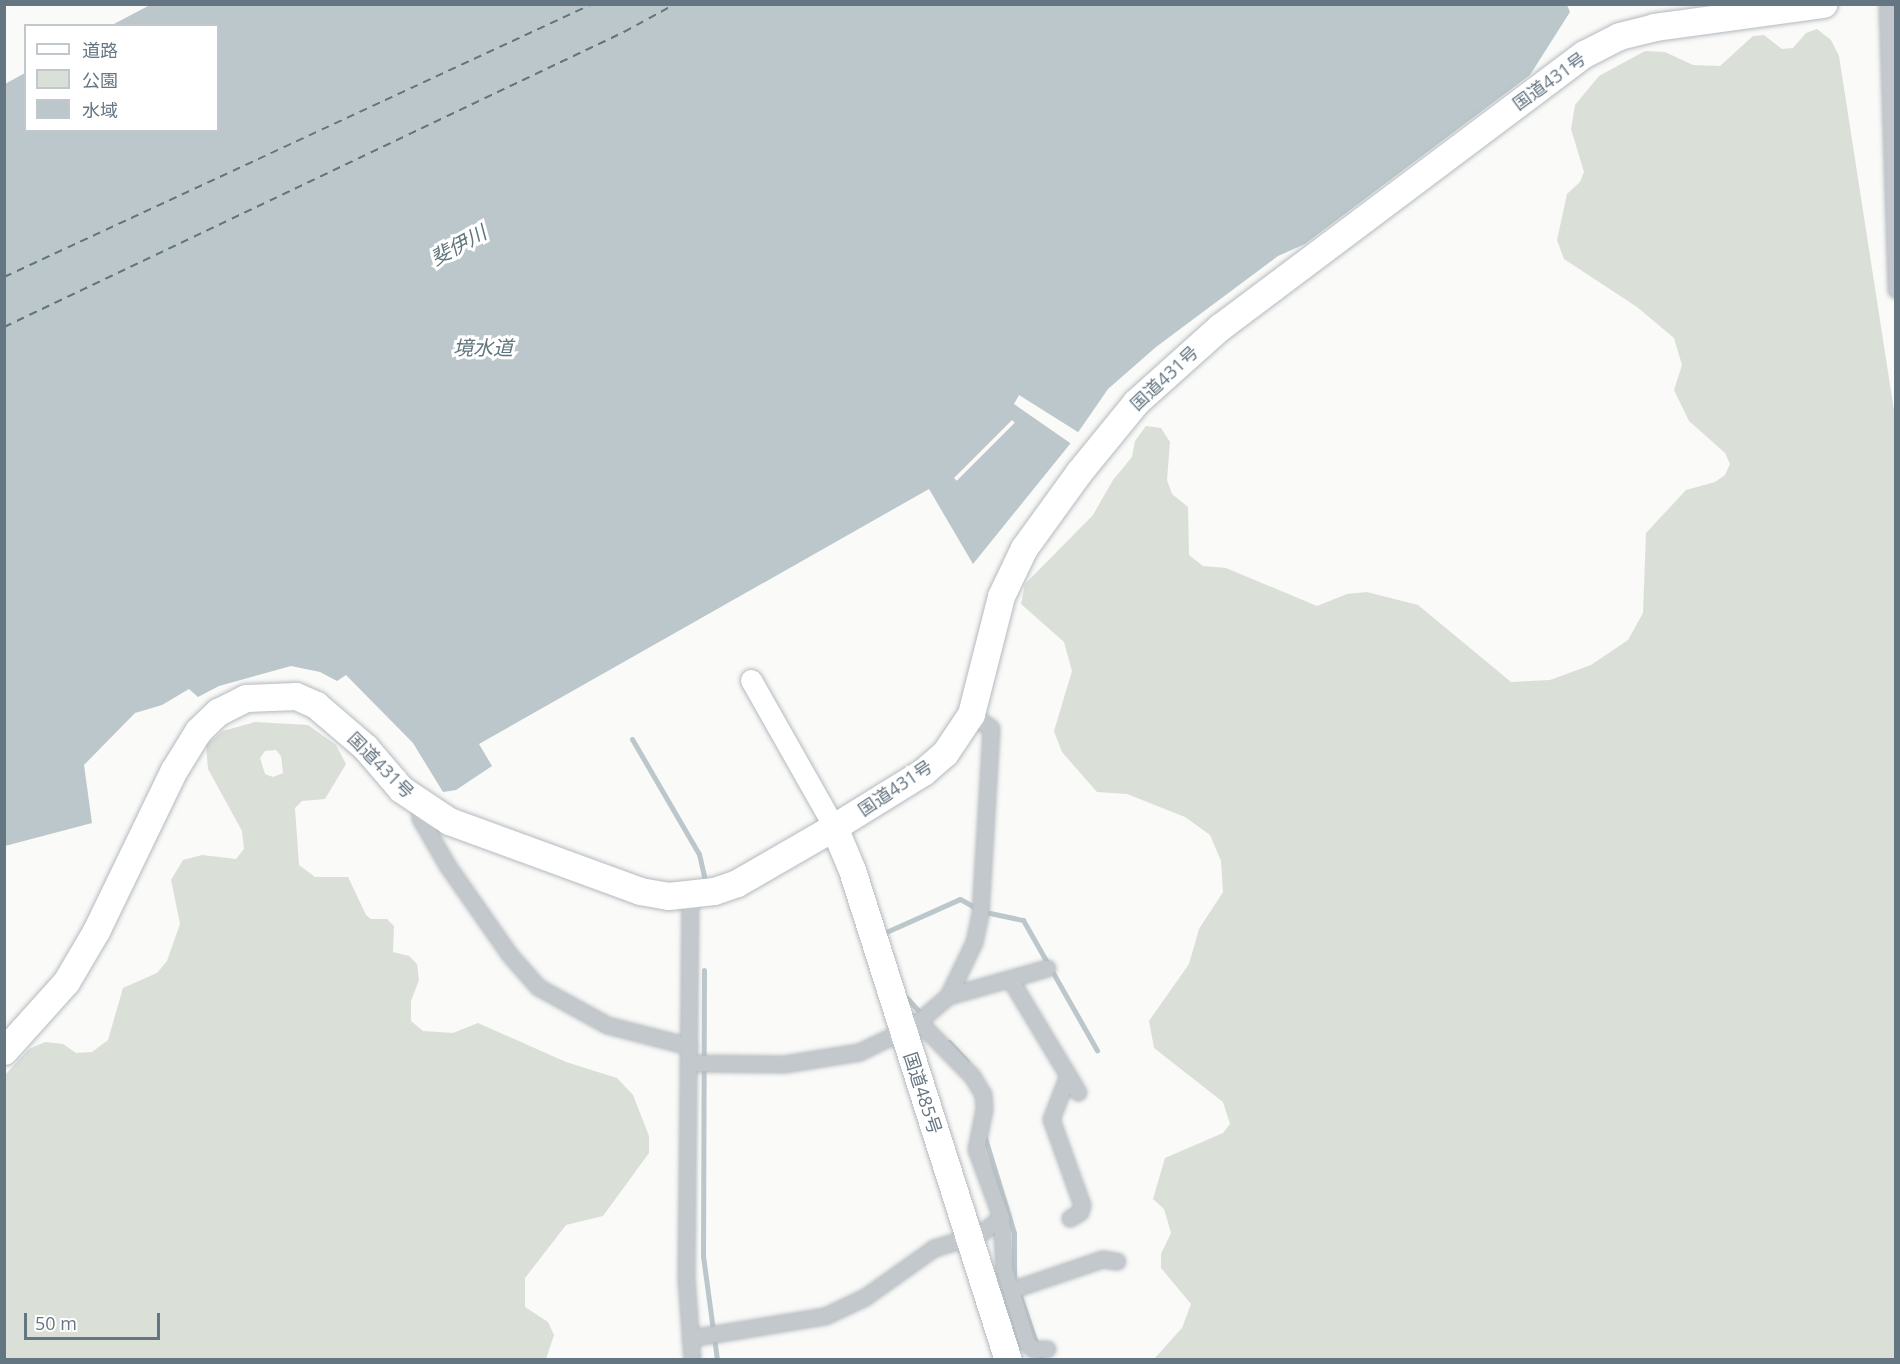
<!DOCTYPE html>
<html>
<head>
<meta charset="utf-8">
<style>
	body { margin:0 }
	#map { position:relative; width:1900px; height:1364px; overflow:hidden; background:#fafaf8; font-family:"Open Sans","Noto Sans JP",sans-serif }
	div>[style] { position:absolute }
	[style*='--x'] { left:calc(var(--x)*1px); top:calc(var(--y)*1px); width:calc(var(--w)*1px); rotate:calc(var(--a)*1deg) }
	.green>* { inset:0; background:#dadfd7 }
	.water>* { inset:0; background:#bbc7cb }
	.pier>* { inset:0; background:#fafaf8; transform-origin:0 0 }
	.stream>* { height:5px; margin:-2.5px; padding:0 2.5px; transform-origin:2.5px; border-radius:2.5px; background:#bbc7cb }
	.ferry>* { height:1.5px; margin-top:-0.75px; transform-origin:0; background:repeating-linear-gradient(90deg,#60757c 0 8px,transparent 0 14px) }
	.roads { filter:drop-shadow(0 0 2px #b3babf) drop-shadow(0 0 2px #b3babf) }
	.street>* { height:15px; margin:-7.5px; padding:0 7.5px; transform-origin:7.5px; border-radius:7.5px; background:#c3c8cc }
	.secondary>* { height:21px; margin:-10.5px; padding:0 10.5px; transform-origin:10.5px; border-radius:10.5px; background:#fff }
	.highway>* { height:27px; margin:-13.5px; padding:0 13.5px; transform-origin:13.5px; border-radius:13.5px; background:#fff }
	span { translate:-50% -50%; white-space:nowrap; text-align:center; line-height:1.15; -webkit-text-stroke:6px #fff; paint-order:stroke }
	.street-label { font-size:18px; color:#657683 }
	.water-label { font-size:20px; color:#60757c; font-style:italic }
	.frame { position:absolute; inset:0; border:6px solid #657683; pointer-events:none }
	.legend { position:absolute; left:24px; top:24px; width:195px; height:108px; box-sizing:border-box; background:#fff; border:2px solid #c1c8cd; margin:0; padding:8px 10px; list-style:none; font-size:18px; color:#657683 }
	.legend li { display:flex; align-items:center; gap:12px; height:30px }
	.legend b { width:30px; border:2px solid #c1c8cd }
	.scale { position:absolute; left:24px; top:1313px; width:136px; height:27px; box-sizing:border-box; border:3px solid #657683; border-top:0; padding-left:8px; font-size:18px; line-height:21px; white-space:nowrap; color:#657683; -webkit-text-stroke:4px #fff; paint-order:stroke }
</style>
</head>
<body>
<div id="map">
	<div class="green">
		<i style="clip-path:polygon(1817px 29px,1831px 40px,1839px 56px,1895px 417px,1895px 1359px,1154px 1359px,1182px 1328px,1191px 1304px,1161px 1268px,1161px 1254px,1171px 1233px,1164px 1209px,1153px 1199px,1165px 1158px,1223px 1133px,1230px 1124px,1223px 1102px,1154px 1048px,1149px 1021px,1189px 964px,1199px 929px,1223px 892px,1221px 861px,1210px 835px,1185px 817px,1127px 794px,1097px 792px,1062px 752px,1054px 731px,1072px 671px,1064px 642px,1021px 604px,1025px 584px,1093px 515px,1113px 480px,1132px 457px,1135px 441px,1146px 426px,1161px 428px,1170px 442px,1167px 480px,1172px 494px,1188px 507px,1189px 555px,1203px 566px,1226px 568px,1317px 606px,1347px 594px,1367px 592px,1418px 605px,1511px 682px,1550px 680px,1591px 665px,1628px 640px,1643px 613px,1646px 533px,1686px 490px,1715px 482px,1725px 475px,1730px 464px,1725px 453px,1689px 421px,1674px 390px,1682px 365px,1674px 338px,1637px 307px,1564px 259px,1557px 240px,1567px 194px,1580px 182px,1584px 172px,1571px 129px,1575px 105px,1599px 76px,1645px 51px,1665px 52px,1693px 65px,1720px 66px,1753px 36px,1764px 35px,1782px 49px,1793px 48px,1806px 33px)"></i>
		<i style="clip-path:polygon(evenodd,255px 722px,308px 725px,336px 745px,346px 764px,325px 799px,302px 801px,295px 808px,299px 865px,315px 877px,348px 877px,366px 915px,371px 919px,387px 919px,394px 926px,393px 952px,409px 956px,417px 964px,419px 980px,411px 1001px,411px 1021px,423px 1031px,453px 1033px,478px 1023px,566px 1062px,617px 1078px,633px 1095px,649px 1136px,649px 1153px,603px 1216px,566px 1225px,525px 1278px,525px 1307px,548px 1322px,554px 1335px,546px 1359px,5px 1359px,5px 1075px,29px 1049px,45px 1042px,63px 1044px,76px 1053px,92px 1052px,108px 1040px,123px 988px,157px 973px,167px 961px,180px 924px,171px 880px,183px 860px,202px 855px,236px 859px,244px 849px,242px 831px,208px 769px,206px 745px,223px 731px,255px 722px,276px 750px,281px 756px,283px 773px,273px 777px,265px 774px,260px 758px,265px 751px,276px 750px)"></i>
	</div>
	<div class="water">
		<i style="clip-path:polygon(150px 5px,1567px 5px,1570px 12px,1530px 75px,1305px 244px,1278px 256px,1156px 347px,1108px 389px,1070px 444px,973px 564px,929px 489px,479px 744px,492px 766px,456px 790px,443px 792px,413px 743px,346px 675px,337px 681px,320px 672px,291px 666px,219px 686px,198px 697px,189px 689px,162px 705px,135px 713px,84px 765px,92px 823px,5px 846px,5px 84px,25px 73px,26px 130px,218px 130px,218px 26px,112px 25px)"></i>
	</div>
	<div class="pier">
		<i style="clip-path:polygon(1019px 395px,1081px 434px,1073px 445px,1014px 404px)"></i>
		<i style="left:1012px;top:420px;width:4px;height:82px;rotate:45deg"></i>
	</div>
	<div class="stream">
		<i style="--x:632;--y:739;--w:133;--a:59.8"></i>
		<i style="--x:699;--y:854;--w:26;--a:77"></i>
		<i style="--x:985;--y:912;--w:39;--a:12"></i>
		<i style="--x:1023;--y:920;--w:150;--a:60.4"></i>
		<i style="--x:884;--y:933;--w:83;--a:-24.1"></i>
		<i style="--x:960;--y:899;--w:18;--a:29"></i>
		<i style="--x:704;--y:970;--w:286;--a:90.2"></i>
		<i style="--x:703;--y:1256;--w:105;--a:82.3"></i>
		<i style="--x:907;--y:998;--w:24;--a:48"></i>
		<i style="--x:949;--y:1042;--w:26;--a:47"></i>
		<i style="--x:985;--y:1138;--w:99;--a:73"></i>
		<i style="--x:1014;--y:1233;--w:43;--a:90"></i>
		<i style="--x:1020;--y:1296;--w:68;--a:71"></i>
	</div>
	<div class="ferry">
		<i style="--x:4;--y:277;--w:648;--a:-24.9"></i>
		<i style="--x:4;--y:327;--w:687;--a:-25.45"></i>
		<i style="--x:624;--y:32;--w:58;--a:-28.8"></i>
	</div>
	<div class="roads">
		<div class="street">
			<i style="--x:1887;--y:4;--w:286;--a:88.2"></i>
			<i style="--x:419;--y:803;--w:15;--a:86"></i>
			<i style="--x:420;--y:818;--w:54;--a:60.1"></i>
			<i style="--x:447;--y:865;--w:108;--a:55.1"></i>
			<i style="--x:509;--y:954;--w:44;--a:48.7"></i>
			<i style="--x:538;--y:987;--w:79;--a:28.8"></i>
			<i style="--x:607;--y:1025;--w:85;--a:14.4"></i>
			<i style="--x:690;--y:894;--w:384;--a:90.6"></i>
			<i style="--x:686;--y:1278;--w:82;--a:85.8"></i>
			<i style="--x:1010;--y:979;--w:132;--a:59"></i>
			<i style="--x:948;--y:996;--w:103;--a:-15.8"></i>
			<i style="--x:919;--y:1022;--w:76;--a:45.5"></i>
			<i style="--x:972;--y:1076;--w:21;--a:59"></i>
			<i style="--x:983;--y:1094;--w:15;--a:86"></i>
			<i style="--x:984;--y:1109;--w:41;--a:101.3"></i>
			<i style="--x:976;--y:1149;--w:72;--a:69.8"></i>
			<i style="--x:1001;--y:1217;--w:51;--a:86.6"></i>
			<i style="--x:1004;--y:1268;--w:78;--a:73"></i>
			<i style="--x:1027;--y:1343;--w:8;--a:45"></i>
			<i style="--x:1033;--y:1349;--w:14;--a:0"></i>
			<i style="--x:688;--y:1063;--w:96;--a:0.6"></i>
			<i style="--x:784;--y:1064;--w:76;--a:-9.1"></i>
			<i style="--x:859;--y:1052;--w:60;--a:-25.7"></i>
			<i style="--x:913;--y:1026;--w:46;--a:-40.6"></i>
			<i style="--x:948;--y:996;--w:60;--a:-64.3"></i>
			<i style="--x:974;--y:942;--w:29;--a:-78"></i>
			<i style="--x:980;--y:914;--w:186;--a:-86.6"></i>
			<i style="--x:991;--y:728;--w:24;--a:-145"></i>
			<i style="--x:1068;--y:1075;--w:47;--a:111.1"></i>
			<i style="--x:1051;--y:1119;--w:91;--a:70.2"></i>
			<i style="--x:1082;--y:1205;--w:7;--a:106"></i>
			<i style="--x:1080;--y:1212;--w:12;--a:149"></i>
			<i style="--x:980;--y:1234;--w:27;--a:-39"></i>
			<i style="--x:1011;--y:1290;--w:96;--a:-18.8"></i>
			<i style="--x:1102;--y:1259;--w:15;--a:8"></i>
			<i style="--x:690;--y:1338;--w:137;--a:-9.3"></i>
			<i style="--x:825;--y:1316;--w:44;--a:-25.4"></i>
			<i style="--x:865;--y:1297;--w:85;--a:-35.4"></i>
			<i style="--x:934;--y:1248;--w:24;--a:-17"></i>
		</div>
		<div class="secondary">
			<i style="--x:751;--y:680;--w:169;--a:60.5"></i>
		</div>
		<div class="highway">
			<i style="--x:834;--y:827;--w:47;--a:67.3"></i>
			<i style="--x:852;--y:870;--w:514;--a:72.34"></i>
			<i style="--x:4;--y:1051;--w:93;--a:-48.1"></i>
			<i style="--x:66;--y:982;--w:59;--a:-59.5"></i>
			<i style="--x:96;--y:931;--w:179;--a:-64.2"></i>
			<i style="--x:174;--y:770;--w:46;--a:-58.4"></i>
			<i style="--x:198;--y:731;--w:28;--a:-44"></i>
			<i style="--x:218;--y:712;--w:31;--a:-27"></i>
			<i style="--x:246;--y:698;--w:50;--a:-2.3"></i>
			<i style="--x:296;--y:696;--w:22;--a:24"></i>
			<i style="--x:316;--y:705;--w:65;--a:40.6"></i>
			<i style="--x:365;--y:747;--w:55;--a:49.4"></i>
			<i style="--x:401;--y:789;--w:58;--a:33.7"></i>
			<i style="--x:449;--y:821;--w:203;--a:20.1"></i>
			<i style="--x:640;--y:891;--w:28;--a:10"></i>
			<i style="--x:668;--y:896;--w:46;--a:-6.2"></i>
			<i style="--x:714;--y:891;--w:24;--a:-19"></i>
			<i style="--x:737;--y:883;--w:112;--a:-30"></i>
			<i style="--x:834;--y:827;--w:105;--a:-31.7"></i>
			<i style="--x:923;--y:772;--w:29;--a:-41"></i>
			<i style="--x:945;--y:753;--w:47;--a:-56.3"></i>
			<i style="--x:971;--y:714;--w:122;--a:-75.7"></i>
			<i style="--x:1001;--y:596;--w:53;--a:-64.4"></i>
			<i style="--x:1024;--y:548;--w:94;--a:-54.1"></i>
			<i style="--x:1079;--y:472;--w:90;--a:-50.8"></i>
			<i style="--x:1136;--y:402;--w:113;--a:-41.8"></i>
			<i style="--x:1220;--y:327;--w:455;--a:-36.9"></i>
			<i style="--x:1584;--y:54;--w:39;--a:-27"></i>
			<i style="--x:1619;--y:36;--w:36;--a:-14"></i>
			<i style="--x:1654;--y:27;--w:171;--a:-7.8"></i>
		</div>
	</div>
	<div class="street-label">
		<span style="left:1549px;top:81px;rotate:-36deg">国道431号</span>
		<span style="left:1164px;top:378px;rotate:-43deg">国道431号</span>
		<span style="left:381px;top:765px;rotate:45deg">国道431号</span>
		<span style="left:895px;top:788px;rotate:-34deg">国道431号</span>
		<span style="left:923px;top:1093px;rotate:72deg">国道485号</span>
	</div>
	<div class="water-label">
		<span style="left:458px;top:245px;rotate:-29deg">斐伊川</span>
		<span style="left:483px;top:347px">境水道</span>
	</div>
	<div class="frame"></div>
	<ul class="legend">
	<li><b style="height:8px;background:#fff"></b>道路</li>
	<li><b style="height:16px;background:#dadfd7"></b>公園</li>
	<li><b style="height:16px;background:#bbc7cb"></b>水域</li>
	</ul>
	<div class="scale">50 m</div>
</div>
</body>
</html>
